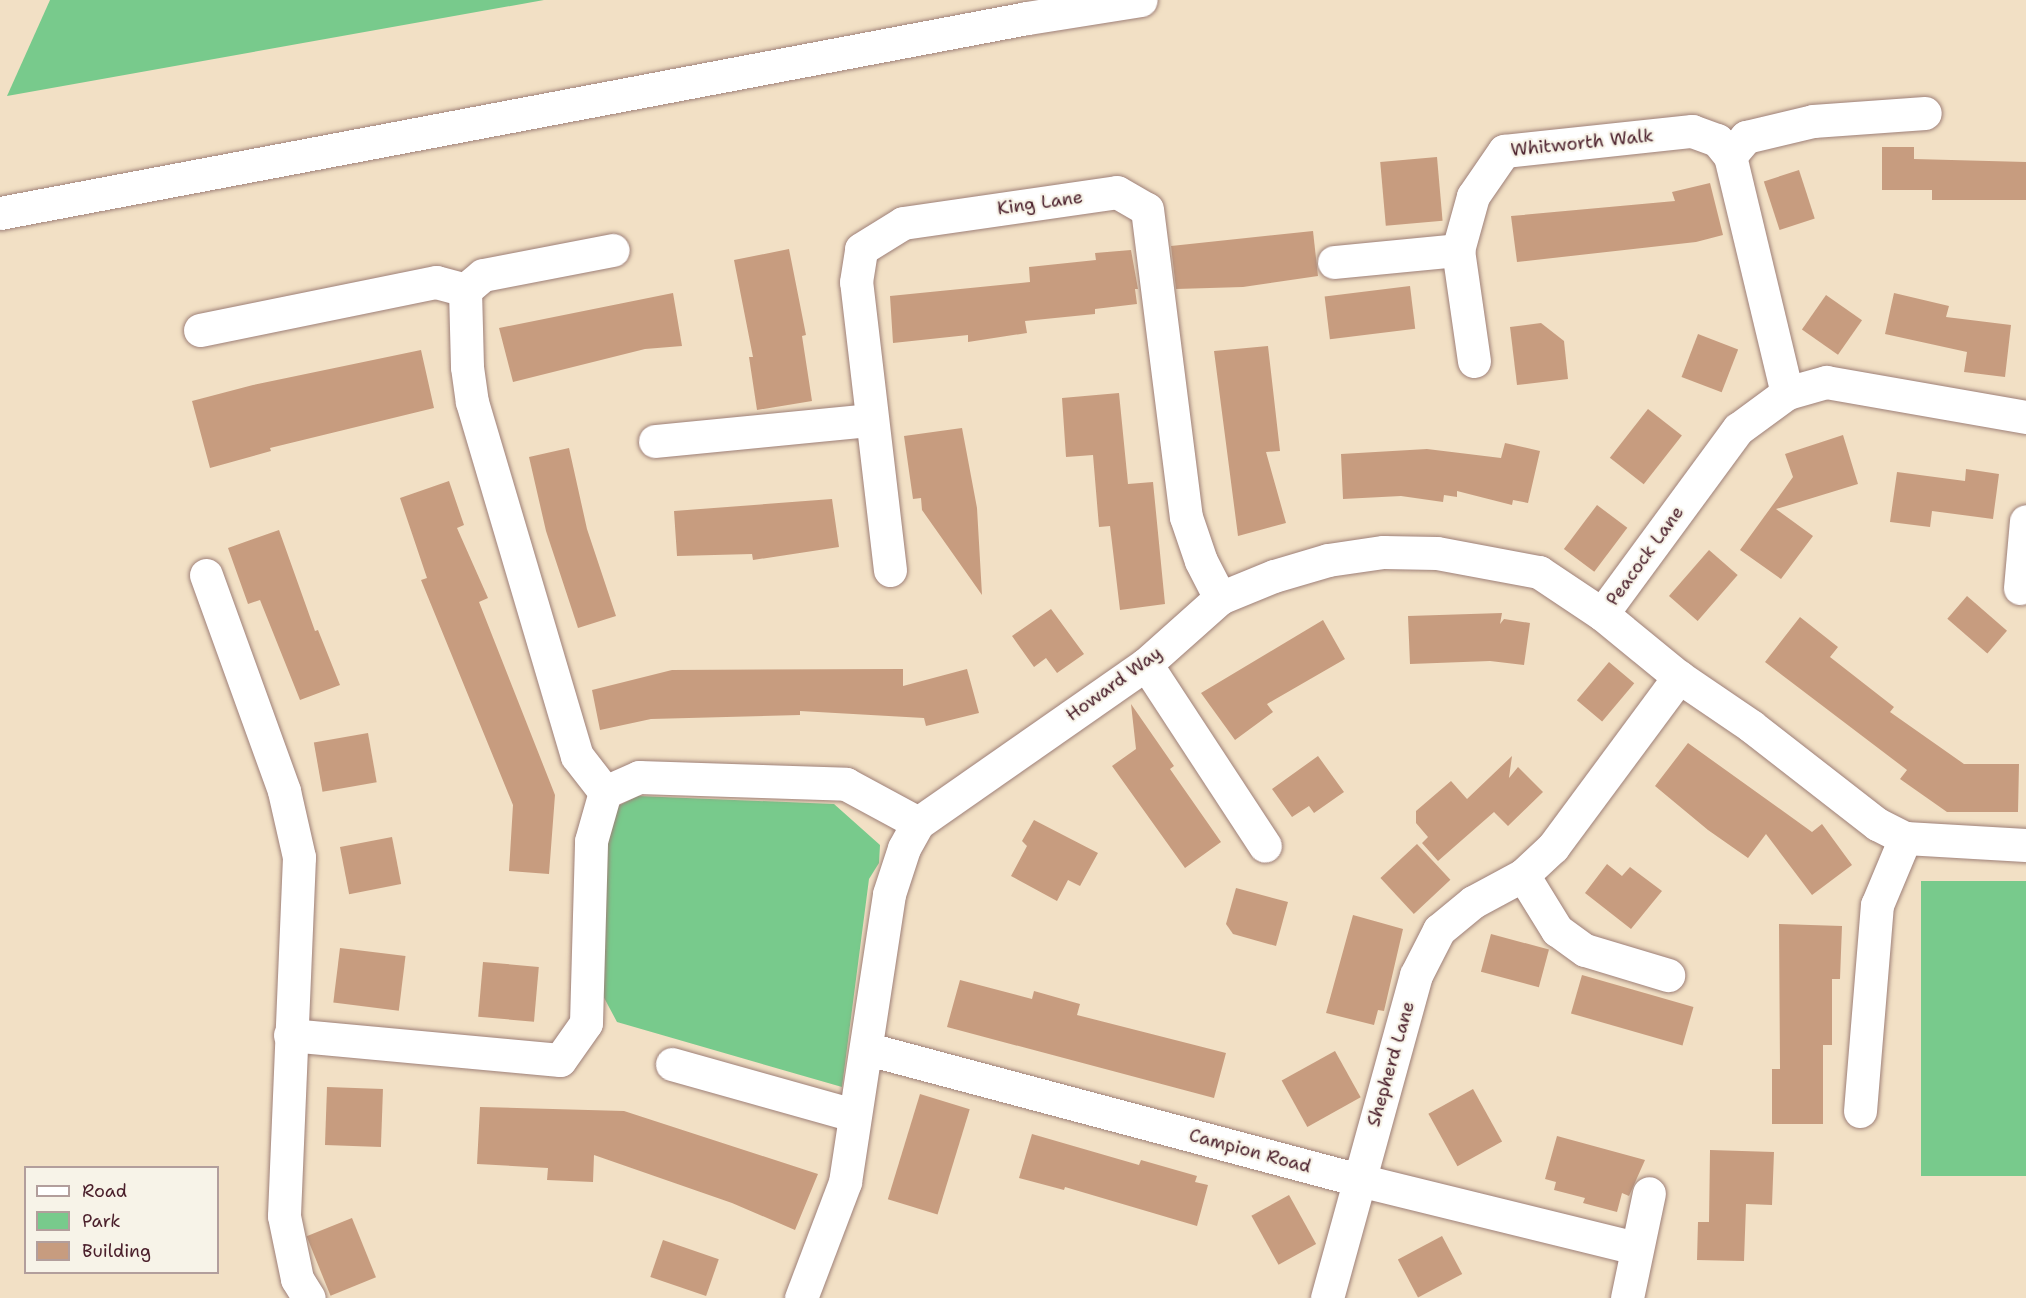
<!DOCTYPE html>
<html>
<head>
<meta charset="utf-8">
<style>
	body { margin:0 }
	#map { position:relative; width:2026px; height:1298px; overflow:hidden; background:#f2e0c5; font-family:"Shantell Sans",sans-serif }
	div>[style] { position:absolute }
	[style*='--x'] { left:calc(var(--x)*1px); top:calc(var(--y)*1px); width:calc(var(--w)*1px); rotate:calc(var(--a)*1deg) }
	.green>* { inset:0; background:#78ca8c; transform-origin:0 0 }
	.building>* { inset:0; background:#c79c7f; transform-origin:0 0 }
	.roads { filter:drop-shadow(0 0 2px #9e8078) drop-shadow(0 0 2px #9e8078) }
	.minor>* { height:33px; margin:-16.5px; padding:0 16.5px; transform-origin:16.5px; border-radius:16.5px; background:#fff }
	.trunk>* { height:33px; margin:-16.5px; padding:0 16.5px; transform-origin:16.5px; border-radius:16.5px; background:#fff }
	span { translate:-50% -50%; white-space:nowrap; text-align:center; line-height:1.15; -webkit-text-stroke:4.5px #f7f3e8; paint-order:stroke }
	.street-label { font-size:18px; color:#4a1f2b }
	.legend { position:absolute; left:24px; top:1166px; width:195px; height:108px; box-sizing:border-box; background:#f7f3e8; border:2px solid #b29e9c; margin:0; padding:8px 10px; list-style:none; font-size:18px; color:#4a1f2b }
	.legend li { display:flex; align-items:center; gap:12px; height:30px }
	.legend b { width:30px; border:2px solid #b29e9c }
</style>
</head>
<body>
<div id="map">
	<div class="green">
		<i style="clip-path:polygon(50px 0,544px 0,7px 96px)"></i>
		<i style="clip-path:polygon(638px 796px,834px 804px,880px 845px,879px 863px,869px 879px,842px 1087px,617px 1022px,601px 992px,607px 823px,618px 806px)"></i>
		<i style="left:2026px;top:881px;width:295px;height:105px;rotate:90deg"></i>
	</div>
	<div class="building">
		<i style="clip-path:polygon(1882px 147px,1914px 147px,1914px 159px,2026px 162px,2026px 200px,1932px 200px,1932px 190px,1882px 190px)"></i>
		<i style="left:1437px;top:157px;width:64px;height:57px;rotate:85deg"></i>
		<i style="left:1799px;top:170px;width:51px;height:37px;rotate:72deg"></i>
		<i style="clip-path:polygon(1710px 183px,1723px 235px,1696px 242px,1517px 262px,1511px 216px,1675px 201px,1672px 192px)"></i>
		<i style="clip-path:polygon(1313px 231px,1318px 276px,1243px 287px,1176px 289px,1171px 246px)"></i>
		<i style="clip-path:polygon(789px 249px,806px 335px,802px 336px,812px 401px,757px 410px,749px 357px,753px 357px,734px 260px)"></i>
		<i style="clip-path:polygon(1131px 250px,1138px 289px,1135px 289px,1137px 304px,1095px 309px,1095px 314px,1025px 321px,1027px 333px,968px 342px,968px 335px,893px 343px,890px 296px,1030px 282px,1029px 267px,1096px 260px,1095px 253px)"></i>
		<i style="left:1410px;top:286px;width:43px;height:86px;rotate:83deg"></i>
		<i style="clip-path:polygon(673px 293px,682px 346px,645px 349px,513px 382px,499px 328px)"></i>
		<i style="clip-path:polygon(1894px 293px,1949px 306px,1946px 317px,2011px 325px,2005px 377px,1964px 372px,1967px 352px,1885px 334px)"></i>
		<i style="left:1826px;top:295px;width:44px;height:42px;rotate:35deg"></i>
		<i style="clip-path:polygon(1541px 323px,1564px 341px,1568px 379px,1517px 385px,1510px 327px)"></i>
		<i style="left:1698px;top:334px;width:43px;height:46px;rotate:21deg"></i>
		<i style="clip-path:polygon(1268px 346px,1280px 451px,1266px 452px,1286px 523px,1238px 536px,1214px 351px)"></i>
		<i style="clip-path:polygon(421px 350px,434px 408px,270px 448px,271px 451px,210px 468px,192px 401px,253px 385px)"></i>
		<i style="clip-path:polygon(1119px 393px,1128px 484px,1153px 482px,1165px 604px,1120px 610px,1110px 526px,1099px 527px,1093px 455px,1066px 457px,1062px 398px)"></i>
		<i style="left:1648px;top:409px;width:43px;height:62px;rotate:38deg"></i>
		<i style="clip-path:polygon(962px 428px,977px 508px,982px 595px,922px 510px,921px 498px,913px 499px,904px 436px)"></i>
		<i style="clip-path:polygon(1843px 435px,1858px 484px,1776px 509px,1813px 536px,1781px 579px,1740px 550px,1793px 477px,1785px 454px)"></i>
		<i style="clip-path:polygon(1505px 443px,1540px 451px,1528px 503px,1513px 500px,1512px 505px,1457px 491px,1457px 497px,1444px 495px,1443px 502px,1401px 496px,1343px 499px,1341px 454px,1427px 449px,1501px 458px)"></i>
		<i style="clip-path:polygon(569px 448px,587px 529px,616px 616px,578px 628px,546px 531px,529px 457px)"></i>
		<i style="clip-path:polygon(1966px 469px,1999px 474px,1993px 519px,1932px 511px,1930px 527px,1890px 522px,1897px 472px,1965px 481px)"></i>
		<i style="clip-path:polygon(449px 481px,464px 525px,457px 528px,488px 598px,479px 602px,555px 795px,549px 874px,509px 871px,513px 805px,421px 580px,427px 578px,400px 498px)"></i>
		<i style="clip-path:polygon(832px 499px,839px 547px,753px 560px,752px 554px,677px 556px,674px 511px)"></i>
		<i style="left:1597px;top:505px;width:38px;height:55px;rotate:37deg"></i>
		<i style="clip-path:polygon(279px 530px,315px 631px,318px 630px,340px 685px,300px 700px,260px 600px,248px 604px,228px 548px)"></i>
		<i style="left:1709px;top:550px;width:38px;height:61px;rotate:41deg"></i>
		<i style="left:1967px;top:596px;width:53px;height:30px;rotate:41deg"></i>
		<i style="clip-path:polygon(1051px 609px,1084px 654px,1057px 673px,1046px 658px,1034px 667px,1012px 636px)"></i>
		<i style="clip-path:polygon(1502px 613px,1500px 624px,1504px 619px,1530px 623px,1524px 665px,1490px 661px,1410px 664px,1408px 616px)"></i>
		<i style="clip-path:polygon(1800px 617px,1838px 647px,1830px 657px,1894px 707px,1890px 712px,1964px 764px,2019px 764px,2018px 812px,1947px 812px,1900px 779px,1907px 770px,1765px 662px)"></i>
		<i style="clip-path:polygon(1323px 620px,1345px 659px,1267px 704px,1273px 712px,1235px 740px,1201px 693px)"></i>
		<i style="left:1609px;top:662px;width:33px;height:50px;rotate:40deg"></i>
		<i style="clip-path:polygon(903px 669px,903px 686px,967px 669px,979px 713px,926px 726px,924px 718px,800px 711px,800px 715px,651px 719px,600px 730px,592px 690px,672px 670px)"></i>
		<i style="clip-path:polygon(1131px 704px,1174px 766px,1170px 769px,1221px 842px,1185px 868px,1112px 766px,1136px 749px)"></i>
		<i style="left:368px;top:733px;width:50px;height:55px;rotate:80deg"></i>
		<i style="clip-path:polygon(1688px 743px,1812px 832px,1822px 824px,1852px 865px,1812px 895px,1766px 834px,1748px 858px,1708px 830px,1655px 786px)"></i>
		<i style="clip-path:polygon(1318px 756px,1344px 792px,1314px 813px,1309px 806px,1292px 817px,1272px 789px)"></i>
		<i style="clip-path:polygon(1512px 756px,1509px 778px,1518px 767px,1543px 792px,1508px 826px,1494px 812px,1438px 861px,1422px 843px,1428px 837px,1416px 823px,1416px 811px,1451px 781px,1467px 799px)"></i>
		<i style="clip-path:polygon(1034px 820px,1098px 853px,1080px 886px,1068px 880px,1057px 901px,1011px 876px,1027px 846px,1022px 841px)"></i>
		<i style="left:392px;top:837px;width:48px;height:53px;rotate:79deg"></i>
		<i style="left:1417px;top:844px;width:49px;height:50px;rotate:47deg"></i>
		<i style="clip-path:polygon(1607px 864px,1622px 876px,1630px 867px,1662px 891px,1631px 929px,1585px 893px)"></i>
		<i style="clip-path:polygon(1236px 888px,1288px 902px,1276px 946px,1233px 934px,1226px 924px)"></i>
		<i style="clip-path:polygon(1353px 915px,1403px 929px,1384px 1011px,1378px 1010px,1374px 1025px,1326px 1013px)"></i>
		<i style="clip-path:polygon(1779px 924px,1842px 926px,1840px 979px,1832px 979px,1832px 1045px,1823px 1045px,1823px 1124px,1772px 1124px,1772px 1069px,1780px 1069px)"></i>
		<i style="left:1491px;top:934px;width:60px;height:39px;rotate:15deg"></i>
		<i style="left:340px;top:948px;width:66px;height:55px;rotate:7deg"></i>
		<i style="left:483px;top:962px;width:56px;height:55px;rotate:5deg"></i>
		<i style="left:1582px;top:975px;width:116px;height:40px;rotate:16deg"></i>
		<i style="clip-path:polygon(960px 980px,1032px 999px,1034px 991px,1080px 1004px,1077px 1015px,1226px 1053px,1214px 1098px,947px 1027px)"></i>
		<i style="left:1335px;top:1051px;width:53px;height:61px;rotate:61deg"></i>
		<i style="left:327px;top:1087px;width:56px;height:58px;rotate:2deg"></i>
		<i style="left:1473px;top:1089px;width:60px;height:51px;rotate:61deg"></i>
		<i style="left:920px;top:1094px;width:52px;height:110px;rotate:17deg"></i>
		<i style="clip-path:polygon(480px 1107px,624px 1111px,818px 1174px,795px 1230px,732px 1203px,594px 1155px,593px 1182px,547px 1180px,548px 1168px,477px 1164px)"></i>
		<i style="clip-path:polygon(1032px 1134px,1139px 1165px,1141px 1160px,1197px 1176px,1195px 1182px,1208px 1185px,1197px 1226px,1065px 1187px,1064px 1190px,1019px 1178px)"></i>
		<i style="clip-path:polygon(1557px 1136px,1645px 1160px,1629px 1196px,1622px 1193px,1617px 1212px,1583px 1203px,1585px 1198px,1554px 1190px,1556px 1182px,1545px 1179px)"></i>
		<i style="clip-path:polygon(1710px 1150px,1774px 1152px,1772px 1205px,1746px 1204px,1744px 1261px,1697px 1260px,1698px 1222px,1709px 1222px)"></i>
		<i style="left:1289px;top:1195px;width:56px;height:43px;rotate:61deg"></i>
		<i style="left:352px;top:1218px;width:64px;height:49px;rotate:68deg"></i>
		<i style="left:1442px;top:1236px;width:43px;height:50px;rotate:62deg"></i>
		<i style="left:663px;top:1240px;width:59px;height:39px;rotate:19deg"></i>
	</div>
	<div class="roads">
		<div class="minor">
			<i style="--x:1730;--y:156;--w:25;--a:-50"></i>
			<i style="--x:1746;--y:137;--w:69;--a:-13.4"></i>
			<i style="--x:1813;--y:121;--w:112;--a:-4.1"></i>
			<i style="--x:1334;--y:262;--w:125;--a:-5.5"></i>
			<i style="--x:465;--y:290;--w:77;--a:88.5"></i>
			<i style="--x:467;--y:367;--w:35;--a:82"></i>
			<i style="--x:472;--y:402;--w:369;--a:73.5"></i>
			<i style="--x:577;--y:756;--w:46;--a:52.1"></i>
			<i style="--x:605;--y:792;--w:37;--a:-24"></i>
			<i style="--x:639;--y:777;--w:207;--a:1.9"></i>
			<i style="--x:846;--y:784;--w:82;--a:28.4"></i>
			<i style="--x:465;--y:290;--w:23;--a:-40"></i>
			<i style="--x:483;--y:275;--w:132;--a:-10.9"></i>
			<i style="--x:200;--y:330;--w:241;--a:-11.5"></i>
			<i style="--x:436;--y:282;--w:30;--a:15"></i>
			<i style="--x:1474;--y:361;--w:112;--a:-98.2"></i>
			<i style="--x:1458;--y:250;--w:56;--a:-74.5"></i>
			<i style="--x:1473;--y:196;--w:55;--a:-55.4"></i>
			<i style="--x:1504;--y:151;--w:189;--a:-6.1"></i>
			<i style="--x:1692;--y:131;--w:27;--a:20"></i>
			<i style="--x:1717;--y:140;--w:21;--a:51"></i>
			<i style="--x:1730;--y:156;--w:244;--a:76.5"></i>
			<i style="--x:655;--y:441;--w:216;--a:-5.6"></i>
			<i style="--x:890;--y:570;--w:290;--a:-96.7"></i>
			<i style="--x:856;--y:282;--w:33;--a:-81"></i>
			<i style="--x:861;--y:249;--w:49;--a:-31.8"></i>
			<i style="--x:903;--y:223;--w:216;--a:-8.2"></i>
			<i style="--x:1117;--y:192;--w:34;--a:30"></i>
			<i style="--x:1147;--y:209;--w:310;--a:82.8"></i>
			<i style="--x:1186;--y:517;--w:46;--a:71.2"></i>
			<i style="--x:1201;--y:561;--w:42;--a:62.8"></i>
			<i style="--x:206;--y:575;--w:230;--a:70.1"></i>
			<i style="--x:284;--y:791;--w:68;--a:77.2"></i>
			<i style="--x:299;--y:857;--w:359;--a:92.4"></i>
			<i style="--x:284;--y:1216;--w:64;--a:78.3"></i>
			<i style="--x:297;--y:1279;--w:22;--a:58"></i>
			<i style="--x:2020;--y:588;--w:67;--a:-84.9"></i>
			<i style="--x:1602;--y:614;--w:230;--a:-53.7"></i>
			<i style="--x:1738;--y:429;--w:61;--a:-36.3"></i>
			<i style="--x:1787;--y:393;--w:41;--a:-15.8"></i>
			<i style="--x:1826;--y:382;--w:203;--a:9.9"></i>
			<i style="--x:1146;--y:664;--w:217;--a:56.8"></i>
			<i style="--x:1523;--y:875;--w:65;--a:58.3"></i>
			<i style="--x:1557;--y:930;--w:34;--a:36"></i>
			<i style="--x:1585;--y:950;--w:87;--a:16.8"></i>
			<i style="--x:290;--y:1035;--w:271;--a:5.3"></i>
			<i style="--x:560;--y:1060;--w:45;--a:-54.9"></i>
			<i style="--x:586;--y:1023;--w:182;--a:-88.4"></i>
			<i style="--x:591;--y:841;--w:51;--a:-74.1"></i>
			<i style="--x:868;--y:1049;--w:508;--a:14.94"></i>
			<i style="--x:1359;--y:1180;--w:284;--a:13.8"></i>
			<i style="--x:672;--y:1064;--w:188;--a:15.7"></i>
			<i style="--x:1860;--y:1111;--w:207;--a:-85.3"></i>
			<i style="--x:1877;--y:905;--w:73;--a:-67.3"></i>
			<i style="--x:801;--y:1298;--w:124;--a:-69.2"></i>
			<i style="--x:845;--y:1182;--w:291;--a:-81.3"></i>
			<i style="--x:889;--y:894;--w:48;--a:-71.9"></i>
			<i style="--x:904;--y:848;--w:29;--a:-61"></i>
			<i style="--x:918;--y:823;--w:278;--a:-34.9"></i>
			<i style="--x:1146;--y:664;--w:99;--a:-41.7"></i>
			<i style="--x:1220;--y:598;--w:58;--a:-22.2"></i>
			<i style="--x:1274;--y:576;--w:56;--a:-16.5"></i>
			<i style="--x:1328;--y:560;--w:56;--a:-8.3"></i>
			<i style="--x:1383;--y:552;--w:54;--a:1.1"></i>
			<i style="--x:1437;--y:553;--w:104;--a:10.6"></i>
			<i style="--x:1539;--y:572;--w:76;--a:33.7"></i>
			<i style="--x:1602;--y:614;--w:99;--a:39.3"></i>
			<i style="--x:1679;--y:677;--w:87;--a:34.2"></i>
			<i style="--x:1751;--y:726;--w:160;--a:37.9"></i>
			<i style="--x:1877;--y:824;--w:31;--a:27"></i>
			<i style="--x:1905;--y:838;--w:121;--a:3.3"></i>
			<i style="--x:1327;--y:1298;--w:335;--a:-74.6"></i>
			<i style="--x:1416;--y:975;--w:51;--a:-62.9"></i>
			<i style="--x:1439;--y:930;--w:44;--a:-39.5"></i>
			<i style="--x:1473;--y:902;--w:57;--a:-28.4"></i>
			<i style="--x:1523;--y:875;--w:41;--a:-43"></i>
			<i style="--x:1553;--y:847;--w:212;--a:-53.5"></i>
			<i style="--x:1627;--y:1298;--w:107;--a:-78.2"></i>
		</div>
		<div class="trunk">
			<i style="--x:0;--y:213;--w:1045;--a:-10.75"></i>
			<i style="--x:1027;--y:18;--w:115;--a:-9"></i>
		</div>
	</div>
	<div class="street-label">
		<span style="left:1582px;top:143px;rotate:-6deg">Whitworth Walk</span>
		<span style="left:1040px;top:203px;rotate:-8deg">King Lane</span>
		<span style="left:1645px;top:556px;rotate:-54deg">Peacock Lane</span>
		<span style="left:1114px;top:684px;rotate:-36deg">Howard Way</span>
		<span style="left:1391px;top:1064px;rotate:-74deg">Shepherd Lane</span>
		<span style="left:1250px;top:1151px;rotate:15deg">Campion Road</span>
	</div>
	<ul class="legend">
	<li><b style="height:8px;background:#fff"></b>Road</li>
	<li><b style="height:16px;background:#78ca8c"></b>Park</li>
	<li><b style="height:16px;background:#c79c7f"></b>Building</li>
	</ul>
</div>
</body>
</html>
